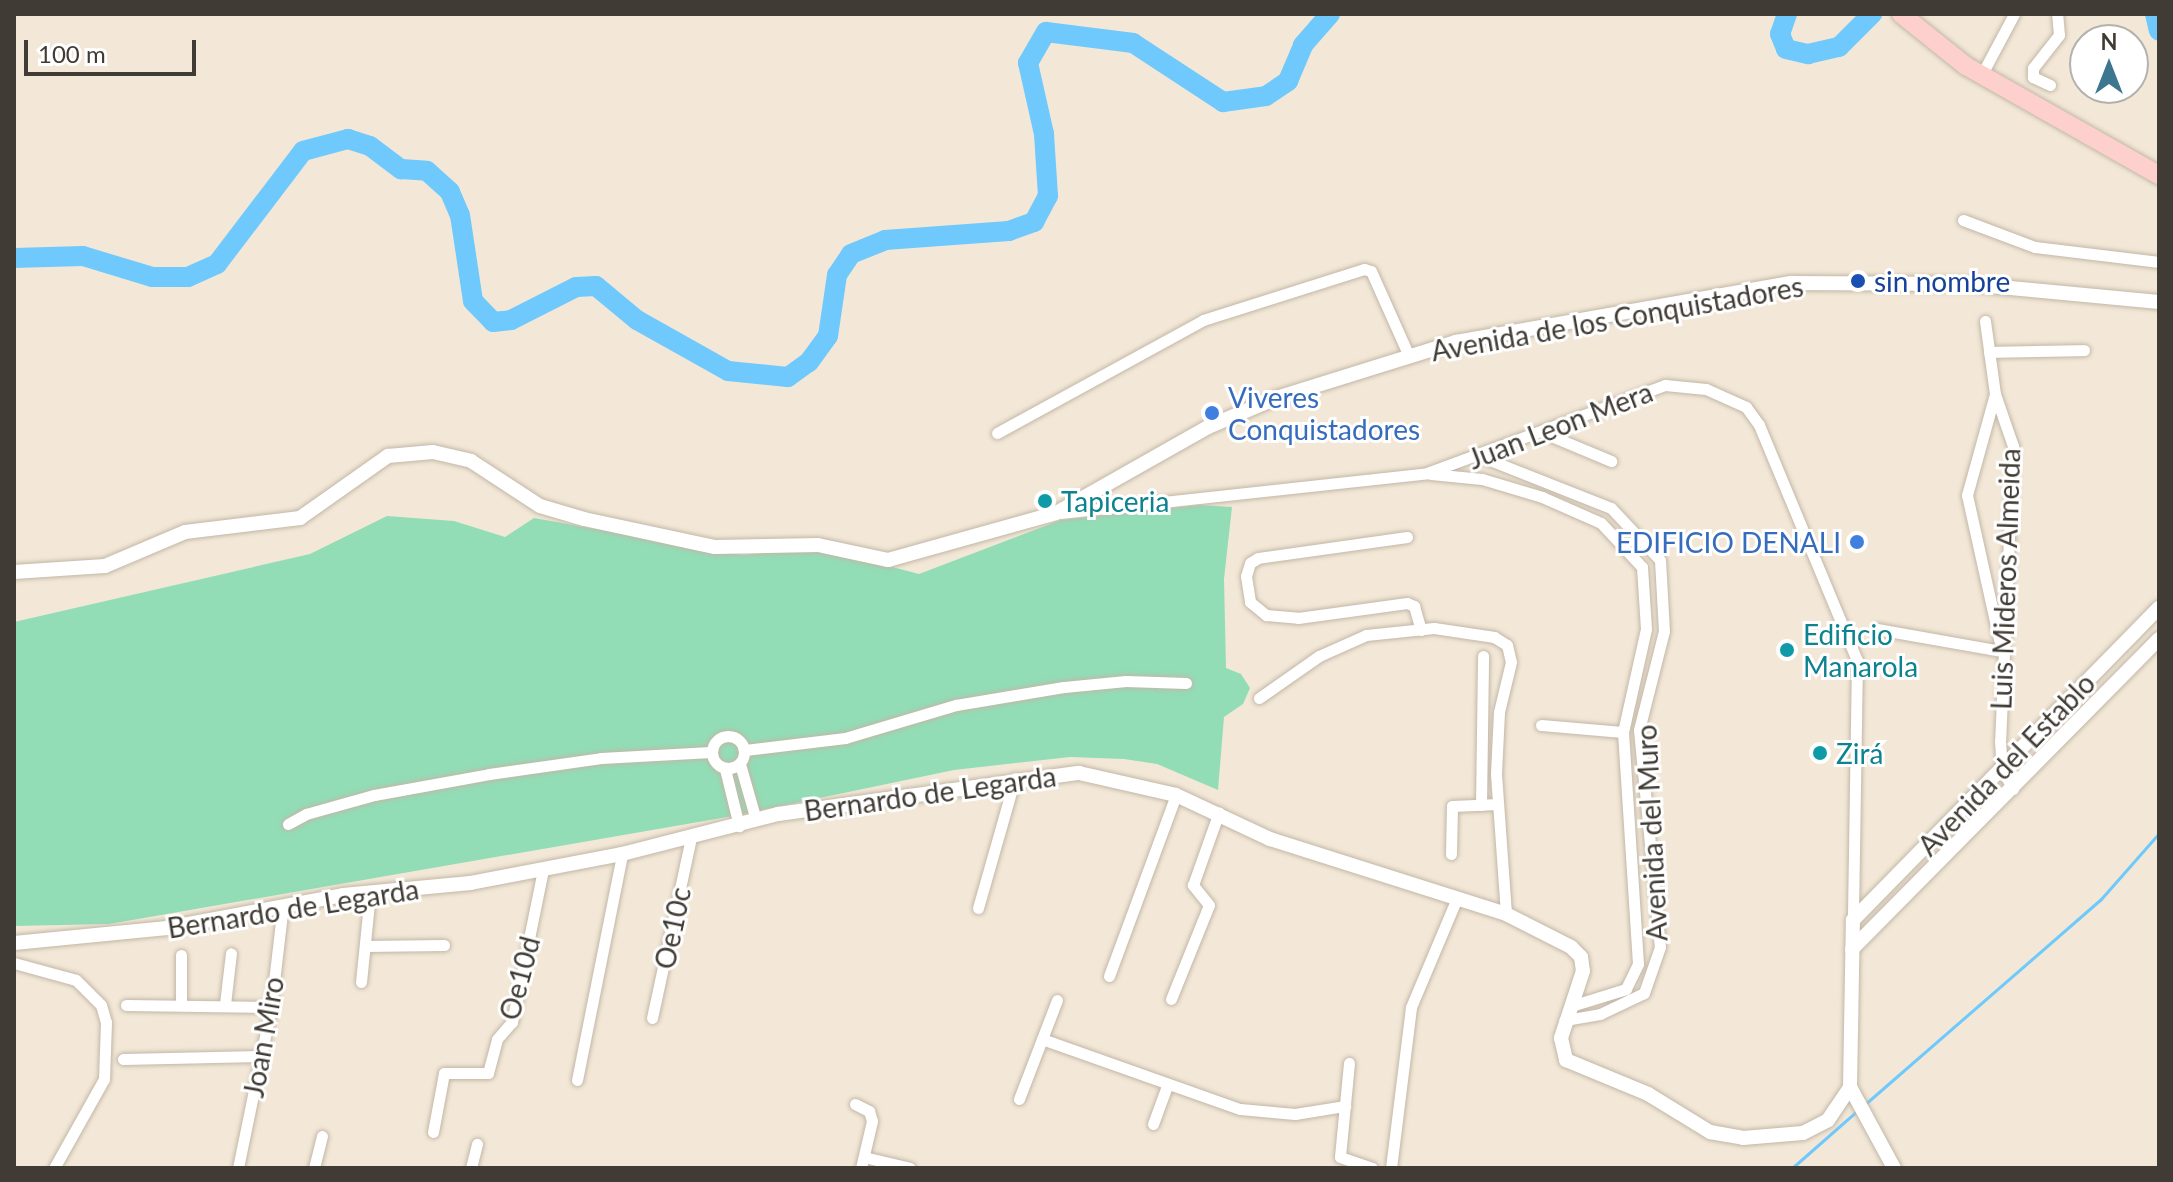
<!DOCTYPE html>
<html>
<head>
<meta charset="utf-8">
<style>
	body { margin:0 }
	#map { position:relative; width:2173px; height:1182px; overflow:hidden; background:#f3e8d7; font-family:Lato,sans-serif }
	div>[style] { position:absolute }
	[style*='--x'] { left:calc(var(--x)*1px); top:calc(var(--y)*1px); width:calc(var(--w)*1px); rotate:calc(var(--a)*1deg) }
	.green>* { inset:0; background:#92ddb6 }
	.stream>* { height:3px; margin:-1.5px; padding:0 1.5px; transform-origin:1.5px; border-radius:1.5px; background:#6fc9fc }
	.river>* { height:20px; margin:-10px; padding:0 10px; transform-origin:10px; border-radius:10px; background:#6fc9fc }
	.roads { filter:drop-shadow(0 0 2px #c2b7a7) drop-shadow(0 0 2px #c2b7a7) }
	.minor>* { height:11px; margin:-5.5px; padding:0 5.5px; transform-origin:5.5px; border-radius:5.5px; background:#fff }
	.minor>.ring { margin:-5.5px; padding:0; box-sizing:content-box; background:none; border:11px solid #fff; border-radius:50% }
	.tertiary>* { height:14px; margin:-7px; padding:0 7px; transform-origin:7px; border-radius:7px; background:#fff }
	.primary>* { height:18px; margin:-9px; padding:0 9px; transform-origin:9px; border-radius:9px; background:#fdd0ce }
	.dots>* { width:22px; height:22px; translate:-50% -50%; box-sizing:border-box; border:4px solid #fff; border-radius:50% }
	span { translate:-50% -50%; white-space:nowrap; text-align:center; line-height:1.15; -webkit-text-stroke:6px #fff; paint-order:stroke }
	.transit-label { font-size:28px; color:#164399 }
	.left { translate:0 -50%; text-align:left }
	.street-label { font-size:28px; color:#403c35 }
	.shop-label { font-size:28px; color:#366cbe }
	.right { translate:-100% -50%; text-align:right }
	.culture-label { font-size:28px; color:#0d838f }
	.frame { position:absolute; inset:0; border:16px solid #403c35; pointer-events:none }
	.north { position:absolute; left:2069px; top:24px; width:80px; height:80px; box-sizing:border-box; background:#fff; border:2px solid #b3b1ae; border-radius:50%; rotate:0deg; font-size:22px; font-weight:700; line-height:32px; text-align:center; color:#403c35 }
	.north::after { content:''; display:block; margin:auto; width:28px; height:36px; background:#3c778f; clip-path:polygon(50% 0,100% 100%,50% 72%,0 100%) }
	.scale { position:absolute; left:24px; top:40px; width:172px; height:36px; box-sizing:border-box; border:4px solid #403c35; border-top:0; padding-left:10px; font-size:24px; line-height:28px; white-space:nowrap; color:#403c35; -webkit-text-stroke:6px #fff; paint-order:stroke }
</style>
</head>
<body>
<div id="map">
	<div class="green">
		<i style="clip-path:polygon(1200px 505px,1232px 507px,1224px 579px,1226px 668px,1241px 674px,1250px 688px,1243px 704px,1224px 717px,1218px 790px,1157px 764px,1124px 759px,1070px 757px,954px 770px,733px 816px,109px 924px,14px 926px,14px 622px,310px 554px,387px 516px,454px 521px,505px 537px,534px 518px,741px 555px,824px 549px,919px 574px,1061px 520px)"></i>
	</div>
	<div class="stream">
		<i style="--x:1864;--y:1105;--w:314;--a:-41"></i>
		<i style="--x:2101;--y:899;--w:88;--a:-48.7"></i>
		<i style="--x:1792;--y:1168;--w:88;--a:-41.3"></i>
	</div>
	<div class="river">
		<i style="--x:1787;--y:14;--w:21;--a:109"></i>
		<i style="--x:1780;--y:34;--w:16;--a:68"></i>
		<i style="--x:1786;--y:49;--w:23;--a:13"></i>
		<i style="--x:1808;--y:54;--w:32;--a:-13"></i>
		<i style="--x:1839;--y:47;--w:47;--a:-45"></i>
		<i style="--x:2155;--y:14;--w:17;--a:77"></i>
		<i style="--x:14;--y:258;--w:69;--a:-1.7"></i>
		<i style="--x:83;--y:256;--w:72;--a:16.9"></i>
		<i style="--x:152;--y:277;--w:36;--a:0"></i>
		<i style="--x:188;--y:277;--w:32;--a:-24"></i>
		<i style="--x:217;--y:264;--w:142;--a:-52.7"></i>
		<i style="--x:303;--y:151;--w:47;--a:-14.9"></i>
		<i style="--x:348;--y:139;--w:23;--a:18"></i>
		<i style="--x:370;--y:146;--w:39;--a:37"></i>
		<i style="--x:401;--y:169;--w:26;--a:4"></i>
		<i style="--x:427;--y:171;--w:31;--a:42"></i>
		<i style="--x:450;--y:192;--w:25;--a:67"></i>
		<i style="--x:460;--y:215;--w:87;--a:81.4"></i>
		<i style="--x:473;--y:301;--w:29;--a:46"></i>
		<i style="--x:493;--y:322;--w:18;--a:-6"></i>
		<i style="--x:511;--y:320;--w:73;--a:-26.9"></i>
		<i style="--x:576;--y:287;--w:20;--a:-3"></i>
		<i style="--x:596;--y:286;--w:53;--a:39.7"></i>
		<i style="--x:637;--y:320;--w:104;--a:29.3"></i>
		<i style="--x:728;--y:371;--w:60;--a:5.7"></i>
		<i style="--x:788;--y:377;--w:26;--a:-36"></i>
		<i style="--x:809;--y:362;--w:32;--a:-54"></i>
		<i style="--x:828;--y:336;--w:62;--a:-81.6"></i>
		<i style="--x:837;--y:275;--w:25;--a:-56"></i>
		<i style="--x:851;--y:254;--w:37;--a:-22"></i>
		<i style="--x:885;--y:240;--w:124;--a:-4.2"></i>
		<i style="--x:1009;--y:231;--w:27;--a:-20"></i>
		<i style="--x:1034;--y:222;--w:30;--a:-62"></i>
		<i style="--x:1048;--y:196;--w:62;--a:-93.7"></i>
		<i style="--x:1044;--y:134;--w:73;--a:-102.7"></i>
		<i style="--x:1028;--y:63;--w:36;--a:-60"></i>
		<i style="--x:1046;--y:32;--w:88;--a:7.2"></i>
		<i style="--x:1133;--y:43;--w:108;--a:33.2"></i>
		<i style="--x:1223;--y:102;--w:43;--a:-7.9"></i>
		<i style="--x:1266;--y:96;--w:27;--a:-34"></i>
		<i style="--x:1288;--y:81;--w:39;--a:-67"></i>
		<i style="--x:1303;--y:45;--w:41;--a:-48.9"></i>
	</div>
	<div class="roads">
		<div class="minor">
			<i style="--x:1982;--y:74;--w:68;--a:-61.9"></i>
			<i style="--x:2050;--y:85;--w:19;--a:-155"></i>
			<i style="--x:2033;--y:77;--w:9;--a:-90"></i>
			<i style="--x:2033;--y:68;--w:42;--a:-51.8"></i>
			<i style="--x:2059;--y:35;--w:21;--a:-95"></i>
			<i style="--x:1963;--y:220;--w:77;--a:20.6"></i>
			<i style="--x:2035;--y:247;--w:125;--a:6.9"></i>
			<i style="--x:1985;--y:321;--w:74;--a:82.2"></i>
			<i style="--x:1995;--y:394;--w:55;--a:70.9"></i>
			<i style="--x:2013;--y:446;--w:295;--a:92.5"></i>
			<i style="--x:2000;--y:741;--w:29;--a:86"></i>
			<i style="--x:2002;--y:770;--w:22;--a:60"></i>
			<i style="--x:1989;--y:352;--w:95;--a:-1.2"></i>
			<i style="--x:1995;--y:394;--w:105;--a:105.5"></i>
			<i style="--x:1967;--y:495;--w:148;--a:77.5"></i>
			<i style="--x:997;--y:433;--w:235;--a:-28.7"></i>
			<i style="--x:1203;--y:320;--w:169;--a:-17.6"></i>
			<i style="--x:1364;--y:269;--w:7;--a:16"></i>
			<i style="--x:1371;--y:271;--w:93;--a:65.9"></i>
			<i style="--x:1544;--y:433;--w:73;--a:22.7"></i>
			<i style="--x:1482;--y:457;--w:139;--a:21.6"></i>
			<i style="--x:1611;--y:508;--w:71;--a:46.7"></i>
			<i style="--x:1660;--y:560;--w:71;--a:86.8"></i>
			<i style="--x:1664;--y:631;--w:102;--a:104.2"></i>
			<i style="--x:1639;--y:730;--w:218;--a:84.5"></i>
			<i style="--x:1660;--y:947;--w:49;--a:109.2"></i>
			<i style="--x:1644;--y:993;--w:49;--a:154.5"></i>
			<i style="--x:1600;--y:1014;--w:36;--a:170"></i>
			<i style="--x:1431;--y:474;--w:51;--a:5.6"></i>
			<i style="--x:1482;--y:479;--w:63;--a:16.7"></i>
			<i style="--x:1542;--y:497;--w:64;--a:23.8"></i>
			<i style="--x:1601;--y:523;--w:60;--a:47"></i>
			<i style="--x:1642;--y:567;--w:62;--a:86.3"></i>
			<i style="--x:1646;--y:629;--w:106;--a:102.6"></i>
			<i style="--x:1623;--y:732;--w:232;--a:86.3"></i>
			<i style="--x:1638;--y:964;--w:28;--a:116"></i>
			<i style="--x:1626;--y:989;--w:58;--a:162.8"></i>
			<i style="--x:1061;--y:513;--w:368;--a:-6.2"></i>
			<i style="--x:1427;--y:473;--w:254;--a:-20.3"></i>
			<i style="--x:1665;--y:385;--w:41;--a:5.6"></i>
			<i style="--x:1706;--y:389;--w:44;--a:24.2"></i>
			<i style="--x:1746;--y:407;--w:22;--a:54"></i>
			<i style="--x:1759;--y:425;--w:255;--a:67.4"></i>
			<i style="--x:1857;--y:660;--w:260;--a:90.9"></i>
			<i style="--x:1407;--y:537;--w:150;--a:172"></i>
			<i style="--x:1258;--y:558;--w:9;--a:148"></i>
			<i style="--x:1250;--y:563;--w:14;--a:107"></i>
			<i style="--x:1246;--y:576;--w:26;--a:81"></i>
			<i style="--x:1250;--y:602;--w:21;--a:39"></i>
			<i style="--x:1266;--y:615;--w:32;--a:5"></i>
			<i style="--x:1298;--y:618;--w:110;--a:-7.8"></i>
			<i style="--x:1407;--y:603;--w:8;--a:23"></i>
			<i style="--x:1414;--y:606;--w:25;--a:74"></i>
			<i style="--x:1877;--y:629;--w:127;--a:10"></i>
			<i style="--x:1259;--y:698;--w:73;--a:-35"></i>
			<i style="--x:1319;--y:656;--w:51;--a:-24.1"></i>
			<i style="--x:1366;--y:635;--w:68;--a:-5.9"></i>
			<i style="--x:1434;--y:628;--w:61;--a:8.5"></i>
			<i style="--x:1494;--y:637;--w:15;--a:32"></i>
			<i style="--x:1507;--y:645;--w:17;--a:77"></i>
			<i style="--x:1511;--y:662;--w:51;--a:103.5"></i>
			<i style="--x:1499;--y:712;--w:62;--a:92.8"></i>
			<i style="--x:1496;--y:774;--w:140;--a:85.9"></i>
			<i style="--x:1541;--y:725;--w:82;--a:4.9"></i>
			<i class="ring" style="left:712px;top:736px;width:21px;height:21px"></i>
			<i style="--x:745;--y:750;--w:101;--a:-6.8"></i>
			<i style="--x:845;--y:738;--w:116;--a:-16.6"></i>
			<i style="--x:956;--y:705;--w:109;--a:-9.5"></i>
			<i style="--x:1064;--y:687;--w:62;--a:-5.5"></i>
			<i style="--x:1126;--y:681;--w:60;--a:1.9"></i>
			<i style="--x:740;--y:764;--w:58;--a:74.1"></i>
			<i style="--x:725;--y:769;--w:59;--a:76.2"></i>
			<i style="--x:1481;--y:805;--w:149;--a:-89.2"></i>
			<i style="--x:288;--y:824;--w:21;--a:-29"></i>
			<i style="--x:306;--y:814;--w:71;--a:-15.6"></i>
			<i style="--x:374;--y:795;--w:117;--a:-10.3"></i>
			<i style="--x:489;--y:774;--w:113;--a:-8.1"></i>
			<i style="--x:601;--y:758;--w:110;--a:-3.1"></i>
			<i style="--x:1451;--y:854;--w:48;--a:-88.8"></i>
			<i style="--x:1452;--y:806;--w:46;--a:-2.5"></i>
			<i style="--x:978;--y:908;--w:135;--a:-74.1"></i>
			<i style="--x:365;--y:946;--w:79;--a:-0.7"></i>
			<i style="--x:14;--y:963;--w:64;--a:15.3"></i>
			<i style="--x:76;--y:980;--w:35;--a:45"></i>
			<i style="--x:101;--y:1005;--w:18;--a:74"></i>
			<i style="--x:106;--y:1022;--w:57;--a:92"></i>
			<i style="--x:104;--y:1079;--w:102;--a:119.3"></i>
			<i style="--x:1109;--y:976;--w:193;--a:-69.7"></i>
			<i style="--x:361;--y:982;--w:89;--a:-84.2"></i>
			<i style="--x:1171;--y:999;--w:101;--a:-68"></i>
			<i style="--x:1209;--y:905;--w:26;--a:-129"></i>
			<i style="--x:1193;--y:885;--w:77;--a:-70.4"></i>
			<i style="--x:181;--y:1004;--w:49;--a:-90"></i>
			<i style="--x:225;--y:1004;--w:51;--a:-83.3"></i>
			<i style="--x:126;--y:1005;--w:145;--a:0.8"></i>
			<i style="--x:652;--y:1018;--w:184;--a:-77.8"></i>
			<i style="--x:1042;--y:1039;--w:210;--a:19.5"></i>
			<i style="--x:1240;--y:1109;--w:55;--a:5.2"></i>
			<i style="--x:1295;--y:1114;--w:51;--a:-9.1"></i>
			<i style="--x:123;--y:1059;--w:137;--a:-1.3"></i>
			<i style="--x:1349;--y:1063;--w:94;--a:95.5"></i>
			<i style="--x:1340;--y:1157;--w:34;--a:19"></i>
			<i style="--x:577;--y:1080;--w:230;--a:-78.7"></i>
			<i style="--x:1019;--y:1099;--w:106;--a:-69"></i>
			<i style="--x:855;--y:1104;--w:16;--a:27"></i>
			<i style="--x:869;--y:1111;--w:10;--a:73"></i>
			<i style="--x:872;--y:1121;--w:48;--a:103.2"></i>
			<i style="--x:1153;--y:1124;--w:40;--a:-69.8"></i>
			<i style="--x:433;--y:1132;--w:60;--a:-79.4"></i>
			<i style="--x:444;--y:1073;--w:44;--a:0"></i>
			<i style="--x:488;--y:1073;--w:35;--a:-75"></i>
			<i style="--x:497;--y:1039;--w:23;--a:-49"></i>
			<i style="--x:512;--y:1022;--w:155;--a:-78.5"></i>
			<i style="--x:864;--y:1157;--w:47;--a:13.4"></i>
			<i style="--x:238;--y:1168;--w:164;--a:-78.4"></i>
			<i style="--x:271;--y:1007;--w:103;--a:-83.3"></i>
			<i style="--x:314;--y:1168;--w:33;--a:-76"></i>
			<i style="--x:471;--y:1168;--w:25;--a:-76"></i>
			<i style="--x:1391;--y:1168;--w:162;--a:-82.9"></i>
			<i style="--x:1411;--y:1007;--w:118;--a:-67.1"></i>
		</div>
		<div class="tertiary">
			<i style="--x:14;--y:572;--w:91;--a:-3.8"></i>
			<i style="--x:105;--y:566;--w:87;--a:-23"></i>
			<i style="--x:185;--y:532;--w:116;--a:-6.9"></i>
			<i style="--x:300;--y:518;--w:108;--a:-35.2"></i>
			<i style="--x:388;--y:456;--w:45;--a:-5.1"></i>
			<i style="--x:433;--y:452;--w:39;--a:13"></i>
			<i style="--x:471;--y:461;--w:82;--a:33.1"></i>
			<i style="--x:540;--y:506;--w:46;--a:16.5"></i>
			<i style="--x:584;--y:519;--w:134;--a:12.1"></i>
			<i style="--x:715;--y:547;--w:103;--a:-1.1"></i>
			<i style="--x:818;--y:545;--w:72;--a:12.1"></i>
			<i style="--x:888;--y:560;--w:174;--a:-15.6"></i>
			<i style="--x:1056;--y:513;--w:175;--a:-29.5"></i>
			<i style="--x:1208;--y:427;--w:74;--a:-23.1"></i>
			<i style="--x:1276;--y:398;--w:189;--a:-17.3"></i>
			<i style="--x:1456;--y:342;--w:340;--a:-10"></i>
			<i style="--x:1791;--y:283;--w:177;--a:0.3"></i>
			<i style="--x:1968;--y:284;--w:192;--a:5.4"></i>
			<i style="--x:14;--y:943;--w:154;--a:-5.6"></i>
			<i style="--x:167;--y:928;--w:179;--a:-10.6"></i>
			<i style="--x:343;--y:895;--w:128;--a:-5.4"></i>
			<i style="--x:470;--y:883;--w:155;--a:-10.8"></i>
			<i style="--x:622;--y:854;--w:161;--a:-14.4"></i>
			<i style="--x:778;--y:814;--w:304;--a:-7.8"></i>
			<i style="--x:1079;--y:773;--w:99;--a:12.8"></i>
			<i style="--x:1176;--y:795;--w:104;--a:25.1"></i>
			<i style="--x:1270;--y:839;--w:248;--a:17.6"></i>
			<i style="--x:1506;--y:914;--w:73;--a:26.9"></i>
			<i style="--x:1571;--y:947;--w:14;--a:45"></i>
			<i style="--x:1581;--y:957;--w:14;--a:82"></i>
			<i style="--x:1583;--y:971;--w:71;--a:108.2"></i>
			<i style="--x:1561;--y:1038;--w:23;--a:77"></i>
			<i style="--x:1566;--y:1060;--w:89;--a:22.5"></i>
			<i style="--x:1648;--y:1094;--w:73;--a:31.5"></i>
			<i style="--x:1710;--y:1132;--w:34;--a:10"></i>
			<i style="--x:1743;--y:1138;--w:60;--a:-4.8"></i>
			<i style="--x:1803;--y:1133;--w:28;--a:-27"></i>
			<i style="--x:1828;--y:1120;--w:40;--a:-56"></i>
			<i style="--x:1852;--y:949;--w:436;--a:-45.3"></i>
			<i style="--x:1894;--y:1168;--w:92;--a:-118.5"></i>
			<i style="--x:1850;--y:1087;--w:167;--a:-89"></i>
			<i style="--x:1853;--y:920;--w:437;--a:-45.6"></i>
		</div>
		<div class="primary">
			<i style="--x:1901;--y:14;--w:83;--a:38.7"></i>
			<i style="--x:1966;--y:66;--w:222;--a:29.5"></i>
		</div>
	</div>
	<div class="dots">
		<i style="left:1858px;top:281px;background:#1a4fb4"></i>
		<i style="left:1212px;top:413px;background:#3f7fe0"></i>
		<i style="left:1045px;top:501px;background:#0f9aa8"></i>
		<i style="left:1857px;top:542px;background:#3f7fe0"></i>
		<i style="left:1787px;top:650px;background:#0f9aa8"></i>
		<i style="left:1820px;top:753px;background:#0f9aa8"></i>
	</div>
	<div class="transit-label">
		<span class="left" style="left:1874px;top:281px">sin nombre</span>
	</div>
	<div class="street-label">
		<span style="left:1617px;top:318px;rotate:-10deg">Avenida de los Conquistadores</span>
		<span style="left:1560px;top:425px;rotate:-21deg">Juan Leon Mera</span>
		<span style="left:2005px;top:579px;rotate:-88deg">Luis Mideros Almeida</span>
		<span style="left:2006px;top:764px;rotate:-46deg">Avenida del Establo</span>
		<span style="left:930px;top:793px;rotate:-8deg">Bernardo de Legarda</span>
		<span style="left:1651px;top:833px;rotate:-93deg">Avenida del Muro</span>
		<span style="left:293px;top:908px;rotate:-9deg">Bernardo de Legarda</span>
		<span style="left:672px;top:928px;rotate:-78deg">Oe10c</span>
		<span style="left:519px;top:978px;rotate:-75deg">Oe10d</span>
		<span style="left:263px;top:1037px;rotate:-80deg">Joan Miro</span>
	</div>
	<div class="shop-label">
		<span class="left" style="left:1228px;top:413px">Viveres<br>Conquistadores</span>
		<span class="right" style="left:1841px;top:542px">EDIFICIO DENALI</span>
	</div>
	<div class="culture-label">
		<span class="left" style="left:1061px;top:501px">Tapiceria</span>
		<span class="left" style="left:1803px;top:650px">Edificio<br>Manarola</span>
		<span class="left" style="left:1836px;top:753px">Zirá</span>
	</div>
	<div class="frame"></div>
	<div class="north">N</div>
	<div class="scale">100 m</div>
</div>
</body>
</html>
